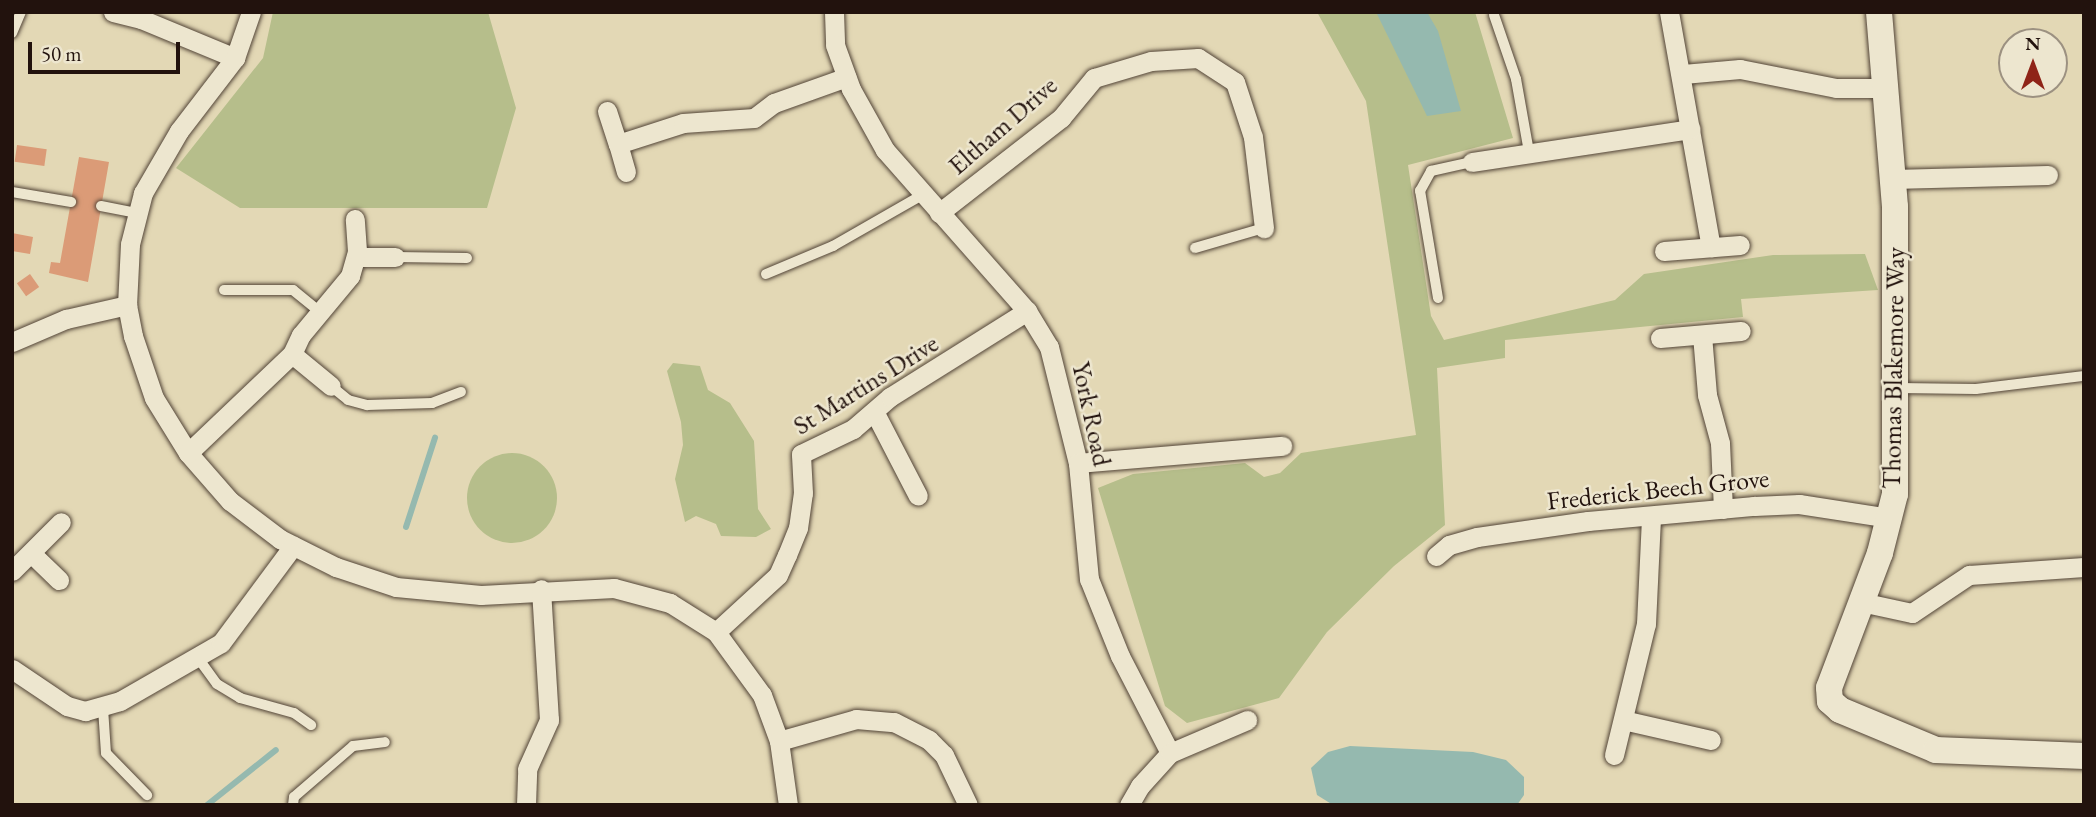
<!DOCTYPE html>
<html>
<head>
<meta charset="utf-8">
<style>
	body { margin:0 }
	#map { position:relative; width:2096px; height:817px; overflow:hidden; background:#e3d8b5; font-family:"EB Garamond",serif }
	div>[style] { position:absolute }
	[style*='--x'] { left:calc(var(--x)*1px); top:calc(var(--y)*1px); width:calc(var(--w)*1px); rotate:calc(var(--a)*1deg) }
	.green>* { inset:0; background:#b6be8b }
	.round { border-radius:50% }
	.water>* { inset:0; background:#95b9af }
	.stream>* { height:6px; margin:-3px; padding:0 3px; transform-origin:3px; border-radius:3px; background:#95b9af }
	.building>* { inset:0; background:#db9b77; transform-origin:0 0 }
	.roads { filter:drop-shadow(0 0 2px #524437) drop-shadow(0 0 2px #524437) }
	.lane>* { height:10px; margin:-5px; padding:0 5px; transform-origin:5px; border-radius:5px; background:#ede6cf }
	.street>* { height:19px; margin:-9.5px; padding:0 9.5px; transform-origin:9.5px; border-radius:9.5px; background:#ede6cf }
	.secondary>* { height:26px; margin:-13px; padding:0 13px; transform-origin:13px; border-radius:13px; background:#ede6cf }
	span { translate:-50% -50%; white-space:nowrap; text-align:center; line-height:1.15; -webkit-text-stroke:5px #ede6cf; paint-order:stroke }
	.street-label { font-size:26px; color:#22120d }
	.frame { position:absolute; inset:0; border:14px solid #22120d; pointer-events:none }
	.north { position:absolute; left:1998px; top:28px; width:70px; height:70px; box-sizing:border-box; background:#ede6cf; border:2px solid #9c9181; border-radius:50%; rotate:0deg; font-size:19px; font-weight:700; line-height:28px; text-align:center; color:#22120d }
	.north::after { content:''; display:block; margin:auto; width:24px; height:32px; background:#8f2418; clip-path:polygon(50% 0,100% 100%,50% 72%,0 100%) }
	.scale { position:absolute; left:28px; top:42px; width:152px; height:32px; box-sizing:border-box; border:4px solid #22120d; border-top:0; padding-left:9px; font-size:21px; line-height:24px; white-space:nowrap; color:#22120d; -webkit-text-stroke:5px #ede6cf; paint-order:stroke }
</style>
</head>
<body>
<div id="map">
	<div class="green">
		<i style="clip-path:polygon(273px 12px,488px 12px,516px 108px,487px 208px,240px 208px,176px 168px,263px 58px)"></i>
		<i style="clip-path:polygon(1317px 12px,1475px 12px,1513px 138px,1408px 165px,1431px 316px,1444px 340px,1615px 300px,1644px 274px,1773px 255px,1865px 254px,1878px 290px,1741px 299px,1743px 317px,1505px 340px,1505px 358px,1437px 368px,1445px 525px,1394px 566px,1327px 632px,1279px 698px,1187px 723px,1165px 706px,1098px 488px,1133px 474px,1245px 463px,1264px 477px,1280px 473px,1301px 453px,1416px 435px,1366px 101px)"></i>
		<i style="clip-path:polygon(673px 363px,700px 366px,708px 390px,730px 403px,754px 441px,758px 509px,771px 529px,756px 537px,721px 536px,716px 524px,696px 516px,685px 522px,675px 479px,683px 445px,681px 422px,667px 371px)"></i>
		<i class="round" style="left:467px;top:453px;width:90px;height:90px"></i>
	</div>
	<div class="water">
		<i style="clip-path:polygon(1376px 12px,1427px 12px,1438px 31px,1461px 111px,1427px 116px)"></i>
		<i style="clip-path:polygon(1350px 746px,1473px 752px,1506px 760px,1524px 777px,1524px 795px,1517px 805px,1333px 805px,1317px 795px,1311px 768px,1328px 752px)"></i>
	</div>
	<div class="stream">
		<i style="--x:406;--y:527;--w:94;--a:-72"></i>
		<i style="--x:207;--y:805;--w:88;--a:-38.6"></i>
	</div>
	<div class="building">
		<i style="left:17px;top:145px;width:30px;height:17px;rotate:8deg"></i>
		<i style="clip-path:polygon(79px 157px,109px 162px,88px 282px,49px 273px,51px 262px,60px 263px)"></i>
		<i style="clip-path:polygon(12px 233px,33px 237px,30px 254px,12px 251px)"></i>
		<i style="left:30px;top:274px;width:16px;height:16px;rotate:55deg"></i>
	</div>
	<div class="roads">
		<div class="lane">
			<i style="--x:1494;--y:15;--w:68;--a:71"></i>
			<i style="--x:1516;--y:79;--w:74;--a:79.9"></i>
			<i style="--x:12;--y:33;--w:23;--a:-67"></i>
			<i style="--x:12;--y:192;--w:60;--a:9.6"></i>
			<i style="--x:101;--y:206;--w:37;--a:11"></i>
			<i style="--x:1195;--y:248;--w:72;--a:-16.2"></i>
			<i style="--x:395;--y:257;--w:72;--a:0.8"></i>
			<i style="--x:766;--y:274;--w:73;--a:-22.7"></i>
			<i style="--x:833;--y:246;--w:103;--a:-29.8"></i>
			<i style="--x:224;--y:290;--w:69;--a:0"></i>
			<i style="--x:293;--y:290;--w:33;--a:39"></i>
			<i style="--x:1438;--y:298;--w:109;--a:-99.5"></i>
			<i style="--x:1420;--y:191;--w:23;--a:-61"></i>
			<i style="--x:1431;--y:171;--w:42;--a:-12.4"></i>
			<i style="--x:331;--y:386;--w:22;--a:39"></i>
			<i style="--x:348;--y:400;--w:20;--a:15"></i>
			<i style="--x:367;--y:405;--w:65;--a:-1.8"></i>
			<i style="--x:432;--y:403;--w:31;--a:-21"></i>
			<i style="--x:1898;--y:388;--w:78;--a:0.7"></i>
			<i style="--x:1976;--y:389;--w:109;--a:-6.9"></i>
			<i style="--x:198;--y:658;--w:32;--a:54"></i>
			<i style="--x:217;--y:684;--w:27;--a:31"></i>
			<i style="--x:240;--y:698;--w:56;--a:15.5"></i>
			<i style="--x:294;--y:713;--w:21;--a:35"></i>
			<i style="--x:103;--y:708;--w:45;--a:86.2"></i>
			<i style="--x:106;--y:753;--w:59;--a:45.7"></i>
			<i style="--x:293;--y:805;--w:8;--a:-83"></i>
			<i style="--x:294;--y:797;--w:78;--a:-40.8"></i>
			<i style="--x:353;--y:746;--w:32;--a:-7"></i>
		</div>
		<div class="street">
			<i style="--x:113;--y:12;--w:29;--a:14"></i>
			<i style="--x:141;--y:19;--w:102;--a:22.5"></i>
			<i style="--x:251;--y:12;--w:49;--a:109.2"></i>
			<i style="--x:235;--y:58;--w:92;--a:127.5"></i>
			<i style="--x:179;--y:131;--w:72;--a:120.1"></i>
			<i style="--x:143;--y:193;--w:53;--a:104.3"></i>
			<i style="--x:130;--y:244;--w:61;--a:92.8"></i>
			<i style="--x:127;--y:305;--w:32;--a:79"></i>
			<i style="--x:133;--y:336;--w:65;--a:71.3"></i>
			<i style="--x:154;--y:398;--w:65;--a:58.3"></i>
			<i style="--x:188;--y:453;--w:64;--a:48.8"></i>
			<i style="--x:230;--y:501;--w:63;--a:37.2"></i>
			<i style="--x:280;--y:539;--w:63;--a:26.6"></i>
			<i style="--x:336;--y:567;--w:63;--a:18.4"></i>
			<i style="--x:396;--y:587;--w:85;--a:5.4"></i>
			<i style="--x:481;--y:595;--w:133;--a:-3"></i>
			<i style="--x:614;--y:588;--w:58;--a:15"></i>
			<i style="--x:670;--y:603;--w:54;--a:32.2"></i>
			<i style="--x:716;--y:632;--w:78;--a:53.9"></i>
			<i style="--x:762;--y:695;--w:49;--a:69.7"></i>
			<i style="--x:779;--y:741;--w:65;--a:82"></i>
			<i style="--x:834;--y:12;--w:33;--a:88"></i>
			<i style="--x:835;--y:45;--w:47;--a:70"></i>
			<i style="--x:851;--y:89;--w:70;--a:60.9"></i>
			<i style="--x:885;--y:150;--w:215;--a:48.6"></i>
			<i style="--x:1027;--y:311;--w:42;--a:58.6"></i>
			<i style="--x:1049;--y:347;--w:120;--a:76"></i>
			<i style="--x:1078;--y:463;--w:117;--a:84.6"></i>
			<i style="--x:1089;--y:579;--w:83;--a:68.1"></i>
			<i style="--x:1120;--y:656;--w:109;--a:62.7"></i>
			<i style="--x:1669;--y:12;--w:239;--a:79.9"></i>
			<i style="--x:1683;--y:74;--w:57;--a:-5"></i>
			<i style="--x:1740;--y:69;--w:98;--a:11.2"></i>
			<i style="--x:1836;--y:88;--w:49;--a:0"></i>
			<i style="--x:607;--y:111;--w:35;--a:72"></i>
			<i style="--x:618;--y:144;--w:68;--a:-17.9"></i>
			<i style="--x:683;--y:123;--w:71;--a:-4"></i>
			<i style="--x:754;--y:118;--w:25;--a:-37"></i>
			<i style="--x:774;--y:103;--w:77;--a:-19.6"></i>
			<i style="--x:618;--y:144;--w:29;--a:74"></i>
			<i style="--x:1472;--y:162;--w:221;--a:-8.6"></i>
			<i style="--x:1892;--y:179;--w:156;--a:-1.5"></i>
			<i style="--x:939;--y:213;--w:155;--a:-37.9"></i>
			<i style="--x:1061;--y:118;--w:52;--a:-50.5"></i>
			<i style="--x:1094;--y:78;--w:59;--a:-16.6"></i>
			<i style="--x:1151;--y:61;--w:47;--a:-3.7"></i>
			<i style="--x:1198;--y:58;--w:44;--a:33"></i>
			<i style="--x:1235;--y:82;--w:58;--a:71.9"></i>
			<i style="--x:1253;--y:137;--w:92;--a:83.1"></i>
			<i style="--x:1664;--y:251;--w:76;--a:-4.5"></i>
			<i style="--x:356;--y:257;--w:39;--a:0"></i>
			<i style="--x:1702;--y:335;--w:60;--a:85.2"></i>
			<i style="--x:1707;--y:395;--w:50;--a:74.8"></i>
			<i style="--x:1720;--y:443;--w:66;--a:87.4"></i>
			<i style="--x:1660;--y:338;--w:81;--a:-4.9"></i>
			<i style="--x:12;--y:342;--w:59;--a:-23.1"></i>
			<i style="--x:66;--y:319;--w:63;--a:-12.9"></i>
			<i style="--x:292;--y:354;--w:50;--a:39.4"></i>
			<i style="--x:875;--y:413;--w:93;--a:62.6"></i>
			<i style="--x:188;--y:453;--w:144;--a:-43.6"></i>
			<i style="--x:292;--y:354;--w:21;--a:-65"></i>
			<i style="--x:301;--y:335;--w:77;--a:-50.3"></i>
			<i style="--x:350;--y:276;--w:26;--a:-74"></i>
			<i style="--x:357;--y:251;--w:32;--a:-94"></i>
			<i style="--x:1078;--y:463;--w:205;--a:-4.8"></i>
			<i style="--x:31;--y:553;--w:39;--a:44"></i>
			<i style="--x:1436;--y:556;--w:17;--a:-40"></i>
			<i style="--x:1449;--y:545;--w:29;--a:-16"></i>
			<i style="--x:1477;--y:537;--w:112;--a:-8.2"></i>
			<i style="--x:1588;--y:521;--w:167;--a:-5.2"></i>
			<i style="--x:1754;--y:506;--w:45;--a:-2.5"></i>
			<i style="--x:1799;--y:504;--w:91;--a:8.8"></i>
			<i style="--x:12;--y:571;--w:69;--a:-45"></i>
			<i style="--x:1861;--y:602;--w:52;--a:12.2"></i>
			<i style="--x:1912;--y:613;--w:69;--a:-33.7"></i>
			<i style="--x:1969;--y:575;--w:115;--a:-4"></i>
			<i style="--x:716;--y:632;--w:84;--a:-42.6"></i>
			<i style="--x:778;--y:575;--w:22;--a:-66"></i>
			<i style="--x:787;--y:555;--w:29;--a:-68"></i>
			<i style="--x:798;--y:528;--w:35;--a:-82"></i>
			<i style="--x:803;--y:493;--w:39;--a:-93"></i>
			<i style="--x:801;--y:454;--w:58;--a:-25.7"></i>
			<i style="--x:853;--y:429;--w:49;--a:-40.9"></i>
			<i style="--x:890;--y:397;--w:162;--a:-32.1"></i>
			<i style="--x:12;--y:669;--w:66;--a:33.9"></i>
			<i style="--x:67;--y:706;--w:19;--a:16"></i>
			<i style="--x:85;--y:711;--w:36;--a:-16"></i>
			<i style="--x:120;--y:701;--w:116;--a:-29.9"></i>
			<i style="--x:221;--y:643;--w:121;--a:-53.4"></i>
			<i style="--x:1623;--y:720;--w:90;--a:12.8"></i>
			<i style="--x:779;--y:741;--w:80;--a:-15.9"></i>
			<i style="--x:856;--y:719;--w:38;--a:5"></i>
			<i style="--x:894;--y:722;--w:39;--a:27"></i>
			<i style="--x:929;--y:740;--w:21;--a:45"></i>
			<i style="--x:944;--y:755;--w:55;--a:64.4"></i>
			<i style="--x:1614;--y:755;--w:135;--a:-76.3"></i>
			<i style="--x:1646;--y:624;--w:107;--a:-87.3"></i>
			<i style="--x:526;--y:805;--w:36;--a:-88"></i>
			<i style="--x:527;--y:769;--w:54;--a:-65.8"></i>
			<i style="--x:549;--y:720;--w:131;--a:-93.5"></i>
			<i style="--x:1129;--y:805;--w:22;--a:-60"></i>
			<i style="--x:1140;--y:786;--w:45;--a:-47.7"></i>
			<i style="--x:1170;--y:753;--w:84;--a:-23.2"></i>
		</div>
		<div class="secondary">
			<i style="--x:1879;--y:12;--w:196;--a:85.3"></i>
			<i style="--x:1895;--y:207;--w:287;--a:90"></i>
			<i style="--x:1895;--y:494;--w:61;--a:104.3"></i>
			<i style="--x:1880;--y:553;--w:144;--a:110.7"></i>
			<i style="--x:1829;--y:688;--w:13;--a:86"></i>
			<i style="--x:1830;--y:701;--w:13;--a:42"></i>
			<i style="--x:1840;--y:710;--w:104;--a:22.6"></i>
			<i style="--x:1936;--y:750;--w:148;--a:2.3"></i>
		</div>
	</div>
	<div class="street-label">
		<span style="left:1003px;top:126px;rotate:-41deg">Eltham Drive</span>
		<span style="left:1894px;top:368px;rotate:-89deg">Thomas Blakemore Way</span>
		<span style="left:866px;top:385px;rotate:-32deg">St Martins Drive</span>
		<span style="left:1091px;top:414px;rotate:78deg">York Road</span>
		<span style="left:1658px;top:490px;rotate:-6deg">Frederick Beech Grove</span>
	</div>
	<div class="frame"></div>
	<div class="north">N</div>
	<div class="scale">50 m</div>
</div>
</body>
</html>
